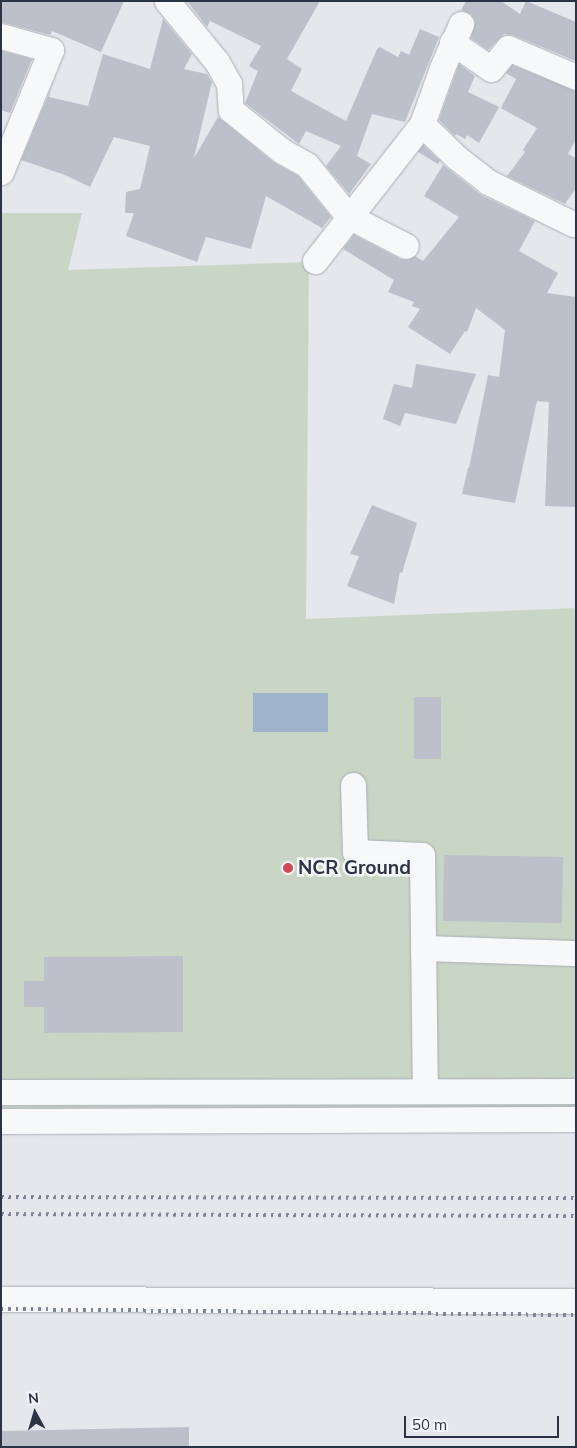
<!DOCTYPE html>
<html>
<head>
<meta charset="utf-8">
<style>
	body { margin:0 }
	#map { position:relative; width:577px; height:1448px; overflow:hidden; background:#e4e7ec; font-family:Mulish,sans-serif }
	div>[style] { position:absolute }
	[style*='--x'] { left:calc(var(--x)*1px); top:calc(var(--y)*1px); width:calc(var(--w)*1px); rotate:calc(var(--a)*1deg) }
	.green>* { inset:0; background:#c9d6c5 }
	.water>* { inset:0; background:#9fb4cc; transform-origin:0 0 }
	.building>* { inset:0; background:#bbc0ca; transform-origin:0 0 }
	.roads { filter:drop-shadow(0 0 1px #a9aeb7) drop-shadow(0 0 1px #a9aeb7) }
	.minor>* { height:25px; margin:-12.5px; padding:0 12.5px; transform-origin:12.5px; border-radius:12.5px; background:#f7f8fa }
	.rail>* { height:4px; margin-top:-2px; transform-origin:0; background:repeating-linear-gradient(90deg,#7d8696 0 2.5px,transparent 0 7.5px) }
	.dots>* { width:14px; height:14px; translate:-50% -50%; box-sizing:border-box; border:2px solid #f4f6f9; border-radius:50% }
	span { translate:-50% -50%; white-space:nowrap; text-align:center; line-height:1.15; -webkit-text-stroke:5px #f4f6f9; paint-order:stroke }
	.poi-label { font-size:19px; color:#2b3445; font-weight:700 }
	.left { translate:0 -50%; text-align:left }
	.frame { position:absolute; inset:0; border:2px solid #2b3445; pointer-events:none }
	.north { position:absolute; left:10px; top:1388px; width:50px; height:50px; -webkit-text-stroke:4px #f4f6f9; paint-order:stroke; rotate:354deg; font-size:14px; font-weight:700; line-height:20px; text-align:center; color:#2b3445 }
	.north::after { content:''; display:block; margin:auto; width:18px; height:22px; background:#2b3445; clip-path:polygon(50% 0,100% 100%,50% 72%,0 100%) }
	.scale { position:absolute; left:404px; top:1416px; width:155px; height:22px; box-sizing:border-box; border:2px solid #2b3445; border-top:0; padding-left:6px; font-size:15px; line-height:18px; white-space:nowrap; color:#2b3445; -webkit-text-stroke:4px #f4f6f9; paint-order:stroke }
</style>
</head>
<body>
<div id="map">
	<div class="green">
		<i style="clip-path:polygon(1px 213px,82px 213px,68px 270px,309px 262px,306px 619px,576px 608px,576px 1118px,1px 1120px)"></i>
	</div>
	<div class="water">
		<i style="left:328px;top:693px;width:39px;height:75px;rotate:90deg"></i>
	</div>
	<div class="building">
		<i style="clip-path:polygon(1px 1px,124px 1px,101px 52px,52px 31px,50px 35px,1px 22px)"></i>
		<i style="clip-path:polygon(187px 1px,320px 1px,287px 59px,302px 69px,291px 91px,346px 121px,377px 49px,380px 47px,398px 57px,401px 51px,409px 55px,420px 29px,439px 37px,405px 122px,372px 114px,357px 156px,371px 164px,349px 194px,326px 166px,341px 146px,306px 131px,299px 144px,245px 103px,258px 71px,249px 66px,261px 46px,210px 21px,207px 27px)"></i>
		<i style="clip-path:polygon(466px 1px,501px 1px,520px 14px,526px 1px,576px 22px,576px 61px,513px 35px,504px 34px,488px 50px,471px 38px,475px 22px,472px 15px,461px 10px)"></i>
		<i style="clip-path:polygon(163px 19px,192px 54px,184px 69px,207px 74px,212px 82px,194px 158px,218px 117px,273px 162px,298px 176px,331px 217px,322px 228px,266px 196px,251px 249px,206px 237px,197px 262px,126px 236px,134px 213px,125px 213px,126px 192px,140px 189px,150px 146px,114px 137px,90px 187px,65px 175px,21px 160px,51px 89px,49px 97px,88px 106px,103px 54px,150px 69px)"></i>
		<i style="clip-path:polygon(1px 51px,32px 59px,10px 113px,1px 110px)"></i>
		<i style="clip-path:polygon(459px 64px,475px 76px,468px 92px,499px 107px,479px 143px,467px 135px,465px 139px,456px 134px,455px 136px,439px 120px)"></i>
		<i style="clip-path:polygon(512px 65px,576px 91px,576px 139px,568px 154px,576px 158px,576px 188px,565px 204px,507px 176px,525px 152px,523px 150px,537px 128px,501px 108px,516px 79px,506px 73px)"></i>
		<i style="clip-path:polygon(423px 145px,440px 161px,438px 164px,418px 152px)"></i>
		<i style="clip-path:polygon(443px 165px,481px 195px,535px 221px,519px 251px,558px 273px,547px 293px,576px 297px,576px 507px,545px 506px,549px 402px,537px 401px,515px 503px,462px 494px,468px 468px,469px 468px,488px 375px,499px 377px,505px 330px,476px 308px,467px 332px,465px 331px,450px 354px,408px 327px,420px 309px,412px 306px,414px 302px,388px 292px,394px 280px,343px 249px,354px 235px,400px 259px,407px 260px,415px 256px,423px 261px,459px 217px,424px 196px)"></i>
		<i style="clip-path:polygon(416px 364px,476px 374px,456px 424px,405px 413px,400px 426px,383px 419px,394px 384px,412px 388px)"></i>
		<i style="clip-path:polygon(372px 505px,417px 523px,402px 573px,400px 572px,394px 604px,347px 586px,359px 556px,350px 554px)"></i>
		<i style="left:414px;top:697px;width:27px;height:62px"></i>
		<i style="left:444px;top:855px;width:119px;height:66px;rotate:1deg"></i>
		<i style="clip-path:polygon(183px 956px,183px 1032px,44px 1033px,44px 1007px,24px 1007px,24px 981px,44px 981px,44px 957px)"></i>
		<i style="clip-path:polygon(189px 1427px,189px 1447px,1px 1447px,1px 1431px)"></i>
	</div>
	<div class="roads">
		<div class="minor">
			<i style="--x:167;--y:1;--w:79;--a:50.7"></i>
			<i style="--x:217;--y:62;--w:25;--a:61"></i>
			<i style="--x:229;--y:84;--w:26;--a:86"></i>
			<i style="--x:231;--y:110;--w:65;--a:38.8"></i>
			<i style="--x:282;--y:151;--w:29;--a:29"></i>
			<i style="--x:307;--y:165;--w:65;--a:51.2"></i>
			<i style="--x:348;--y:216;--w:65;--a:27.3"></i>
			<i style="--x:1;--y:36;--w:52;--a:15.6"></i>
			<i style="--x:51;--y:50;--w:132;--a:112.3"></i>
			<i style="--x:452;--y:42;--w:47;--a:34.7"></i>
			<i style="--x:491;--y:69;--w:27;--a:-51"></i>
			<i style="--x:508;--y:48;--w:74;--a:23.1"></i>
			<i style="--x:422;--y:124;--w:47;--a:44.1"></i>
			<i style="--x:456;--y:157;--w:41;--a:38"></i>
			<i style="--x:488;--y:182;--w:95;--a:26.3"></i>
			<i style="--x:315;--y:261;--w:174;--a:-52"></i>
			<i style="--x:422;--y:124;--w:59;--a:-70.3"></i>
			<i style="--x:442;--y:68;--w:48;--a:-66.6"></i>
			<i style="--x:353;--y:785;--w:67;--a:88.3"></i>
			<i style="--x:355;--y:852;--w:67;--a:2.6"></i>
			<i style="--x:422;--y:855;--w:236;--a:89.3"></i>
			<i style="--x:423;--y:948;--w:153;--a:1.9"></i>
			<i style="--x:1;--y:1092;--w:575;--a:-0.1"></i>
			<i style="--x:1;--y:1121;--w:575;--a:-0.2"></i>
			<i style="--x:1;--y:1299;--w:575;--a:0.2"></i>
		</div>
	</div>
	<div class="rail">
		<i style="--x:1;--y:1197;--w:575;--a:0.1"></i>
		<i style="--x:1;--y:1214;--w:575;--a:0.2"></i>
		<i style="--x:1;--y:1309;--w:575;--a:0.6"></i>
	</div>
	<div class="dots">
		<i style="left:288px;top:868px;background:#d1495b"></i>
	</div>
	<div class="poi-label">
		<span class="left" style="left:298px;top:868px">NCR Ground</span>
	</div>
	<div class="frame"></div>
	<div class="north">N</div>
	<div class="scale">50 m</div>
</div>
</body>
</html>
